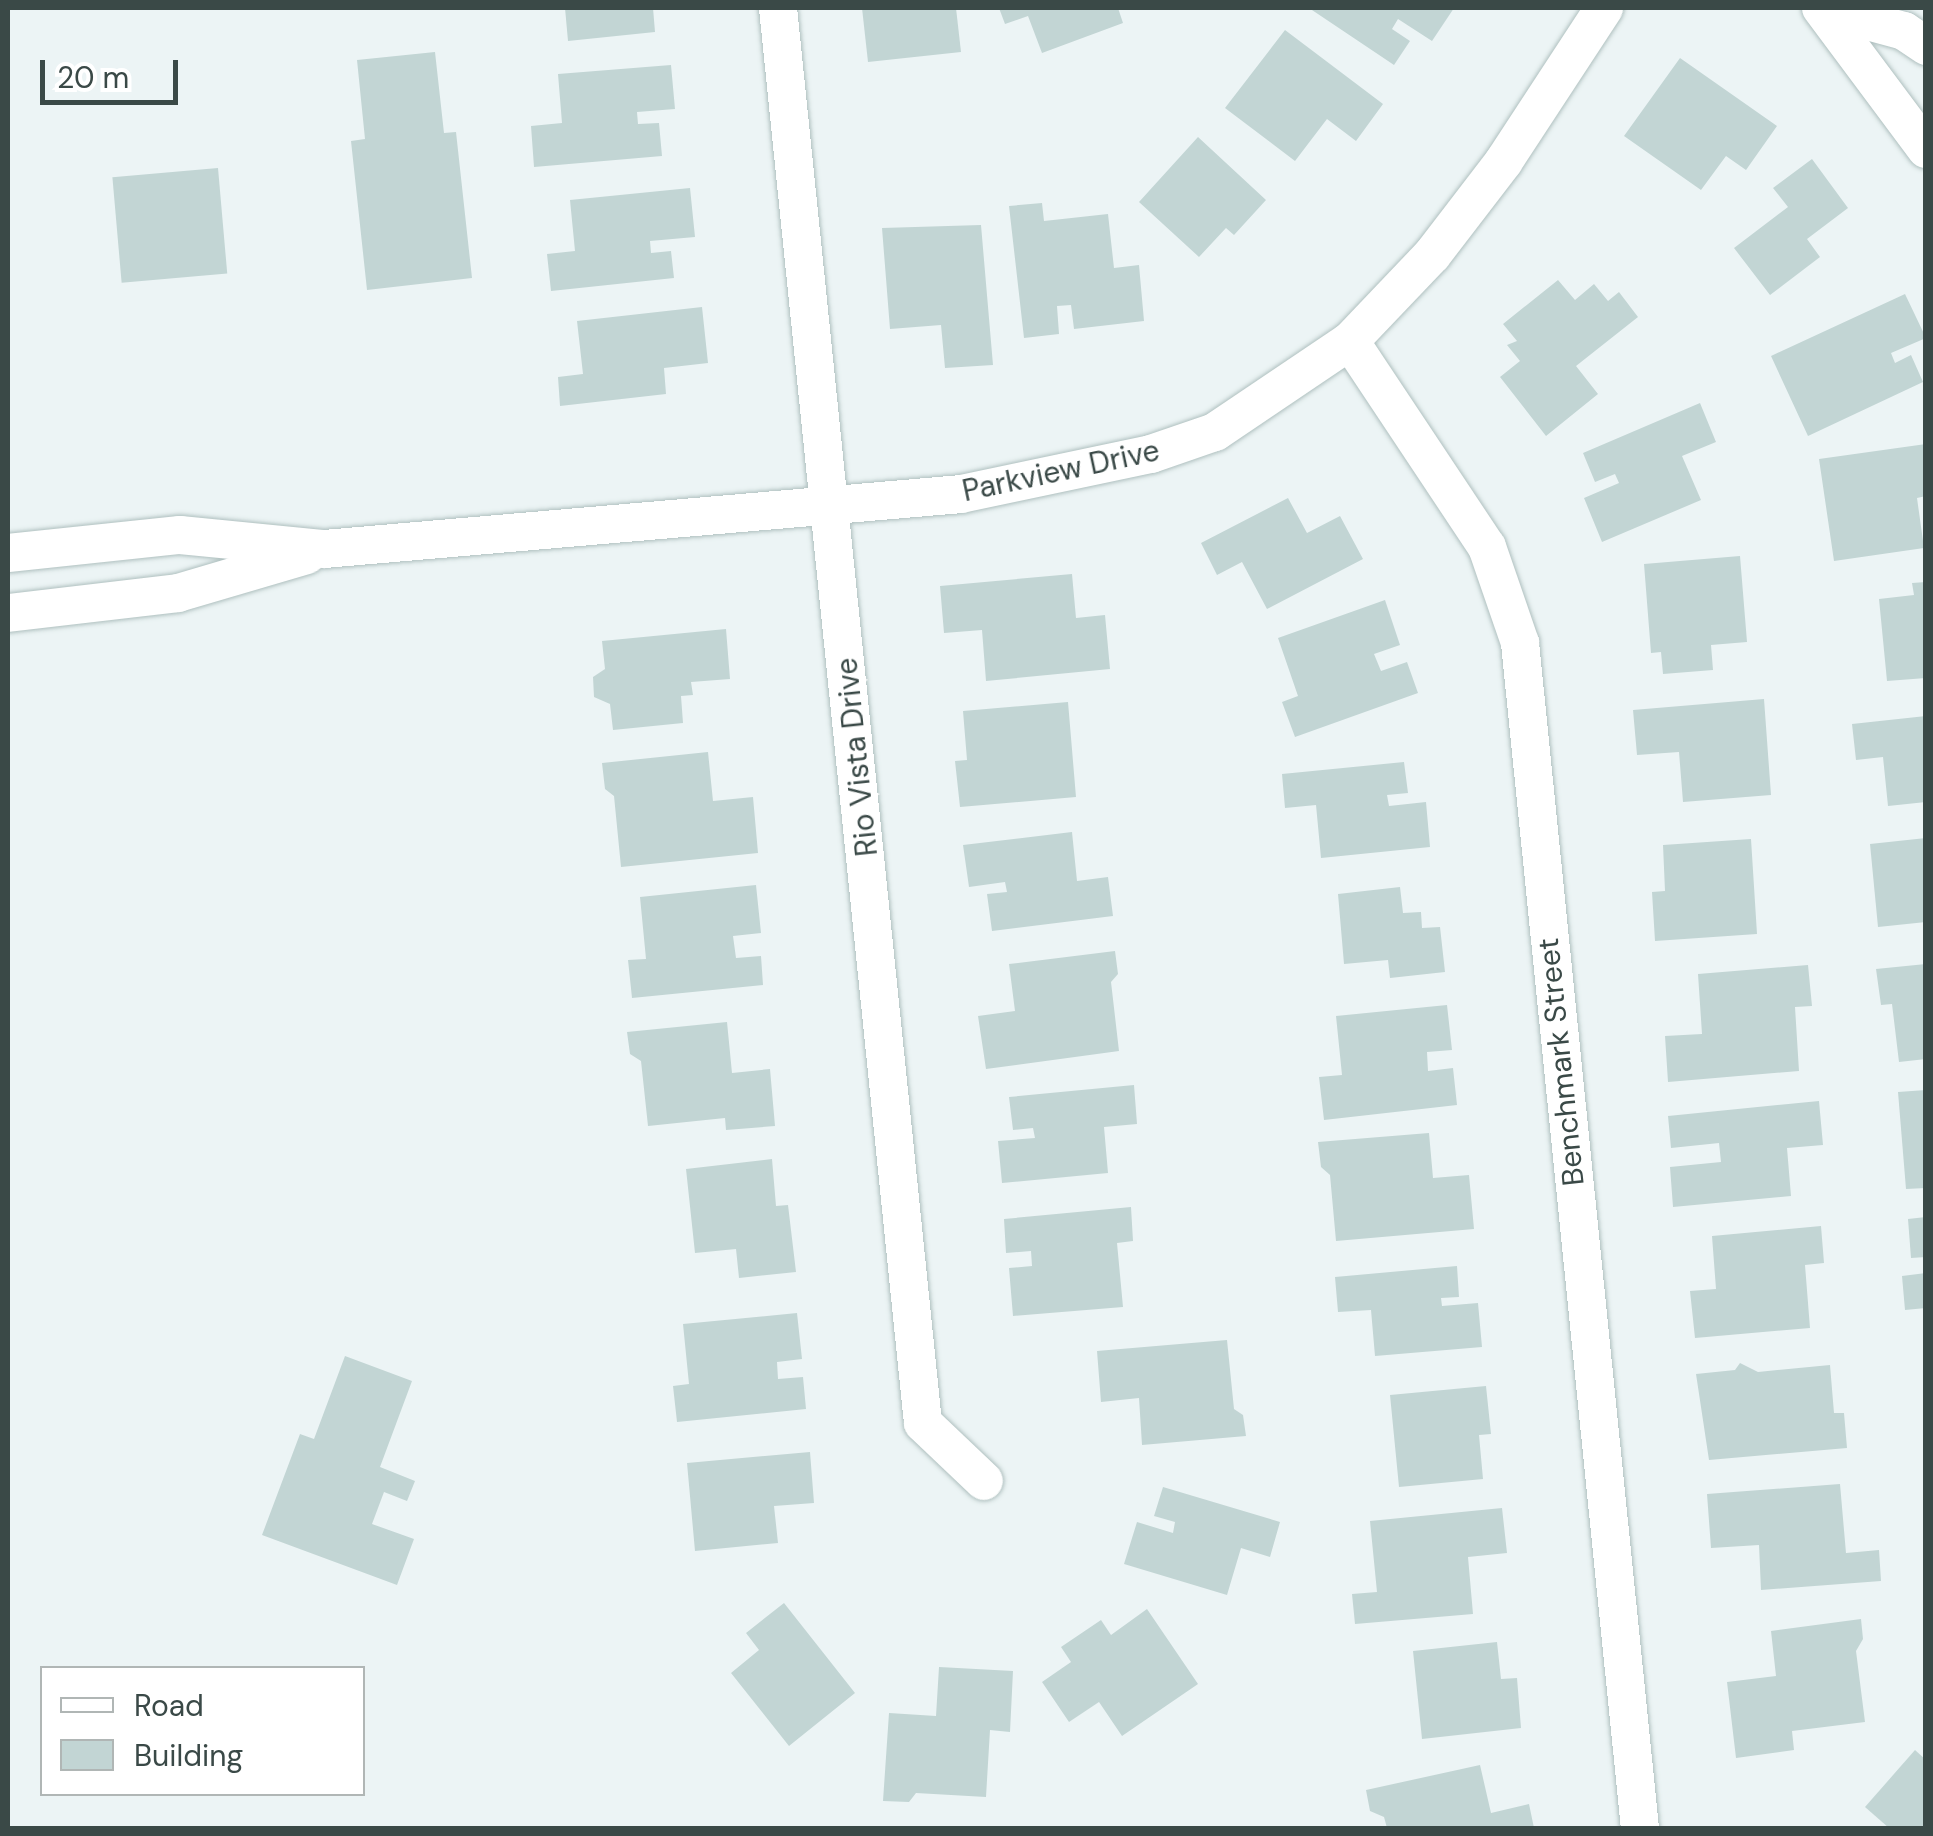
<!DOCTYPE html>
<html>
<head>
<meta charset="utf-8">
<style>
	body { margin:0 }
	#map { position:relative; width:1933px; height:1836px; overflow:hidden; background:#ecf4f5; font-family:"DM Sans",sans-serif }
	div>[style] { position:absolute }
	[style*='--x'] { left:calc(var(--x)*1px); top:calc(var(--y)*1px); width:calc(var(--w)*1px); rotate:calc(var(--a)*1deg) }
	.building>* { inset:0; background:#c2d5d4; transform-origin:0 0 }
	.roads { filter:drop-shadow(0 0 2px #afc0bf) drop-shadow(0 0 2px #afc0bf) }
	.minor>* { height:38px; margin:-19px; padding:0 19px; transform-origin:19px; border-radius:19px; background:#fff }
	span { translate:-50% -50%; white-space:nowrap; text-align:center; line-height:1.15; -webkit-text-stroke:8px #fff; paint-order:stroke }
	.street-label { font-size:30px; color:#3a4947 }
	.frame { position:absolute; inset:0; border:10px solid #3a4947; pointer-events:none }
	.legend { position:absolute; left:40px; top:1666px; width:325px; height:130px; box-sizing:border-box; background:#fff; border:2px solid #b0b6b5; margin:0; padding:12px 18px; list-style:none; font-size:30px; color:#3a4947 }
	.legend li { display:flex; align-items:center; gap:20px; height:50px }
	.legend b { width:50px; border:2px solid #b0b6b5 }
	.scale { position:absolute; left:40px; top:60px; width:138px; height:45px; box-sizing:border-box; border:5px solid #3a4947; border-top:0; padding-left:12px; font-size:30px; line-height:35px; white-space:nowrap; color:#3a4947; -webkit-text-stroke:8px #fff; paint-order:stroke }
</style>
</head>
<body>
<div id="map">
	<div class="building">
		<i style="clip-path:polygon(565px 8px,653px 8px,655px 32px,568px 41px)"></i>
		<i style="clip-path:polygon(862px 8px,956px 8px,961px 52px,868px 62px)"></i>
		<i style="clip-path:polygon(999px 8px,1118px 8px,1123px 23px,1042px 53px,1028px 16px,1005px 24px)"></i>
		<i style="clip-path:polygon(1309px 8px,1454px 8px,1432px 41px,1398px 19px,1392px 29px,1410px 41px,1394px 65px)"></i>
		<i style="clip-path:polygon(1285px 30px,1383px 104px,1356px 141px,1327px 119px,1295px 161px,1225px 108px)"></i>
		<i style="clip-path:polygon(435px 52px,444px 133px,456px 132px,472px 278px,367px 290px,351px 141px,365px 139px,357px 60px)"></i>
		<i style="clip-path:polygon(1680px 58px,1777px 126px,1746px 170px,1726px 156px,1701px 190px,1624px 136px)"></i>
		<i style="clip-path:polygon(671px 65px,675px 109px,637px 112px,638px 124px,659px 123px,662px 156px,534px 167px,531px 126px,562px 123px,558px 74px)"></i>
		<i style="clip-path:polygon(1198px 137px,1266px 200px,1234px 235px,1226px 228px,1199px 257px,1139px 202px)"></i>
		<i style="clip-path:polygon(1812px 159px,1848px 208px,1807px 239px,1820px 257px,1770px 295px,1734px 248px,1788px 207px,1773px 188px)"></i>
		<i style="left:218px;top:168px;width:106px;height:106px;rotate:85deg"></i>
		<i style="clip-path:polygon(690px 188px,695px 237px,650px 241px,651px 253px,671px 251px,674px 278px,551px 291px,547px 254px,575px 251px,570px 200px)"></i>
		<i style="clip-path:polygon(1042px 203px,1044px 221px,1108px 214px,1114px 268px,1139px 265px,1144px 321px,1074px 329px,1071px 305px,1057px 306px,1059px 334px,1024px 338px,1009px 206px)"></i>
		<i style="clip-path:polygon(981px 225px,993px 365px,945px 368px,941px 325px,890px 329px,882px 228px)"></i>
		<i style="clip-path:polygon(1558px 280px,1575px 300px,1594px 284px,1608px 301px,1619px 292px,1638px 317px,1576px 366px,1598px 394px,1546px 436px,1500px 377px,1520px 361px,1507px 345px,1517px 341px,1503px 324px)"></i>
		<i style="clip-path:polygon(1905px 294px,1926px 338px,1891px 353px,1895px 363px,1911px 355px,1923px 382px,1808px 436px,1771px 356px)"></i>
		<i style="clip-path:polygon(702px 307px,708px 363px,664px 368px,666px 394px,560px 406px,558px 377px,583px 374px,577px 321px)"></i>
		<i style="clip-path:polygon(1700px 403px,1716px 442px,1682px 456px,1701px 500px,1602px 542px,1584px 498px,1619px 483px,1615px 474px,1595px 482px,1583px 453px)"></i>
		<i style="clip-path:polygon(1926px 444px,1926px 496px,1917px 498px,1924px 548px,1834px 561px,1819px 459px)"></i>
		<i style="clip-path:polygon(1288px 498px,1307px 533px,1340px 516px,1363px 559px,1267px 609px,1242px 562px,1217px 575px,1201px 543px)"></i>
		<i style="clip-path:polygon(1740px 556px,1747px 642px,1711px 645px,1713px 670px,1663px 674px,1661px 652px,1651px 653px,1644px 564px)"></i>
		<i style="clip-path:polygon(1072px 574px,1076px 618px,1105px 615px,1110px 669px,986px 681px,982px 630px,944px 633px,940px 586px)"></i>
		<i style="clip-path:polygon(1926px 582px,1926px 678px,1887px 681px,1879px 599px,1914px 595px,1912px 583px)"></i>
		<i style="clip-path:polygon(1385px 600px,1400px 645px,1374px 654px,1381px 671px,1407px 662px,1418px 693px,1295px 737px,1282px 702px,1298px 696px,1278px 638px)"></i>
		<i style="clip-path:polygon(726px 629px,730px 679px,691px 682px,693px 695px,681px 696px,683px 723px,613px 730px,610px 704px,594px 697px,593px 677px,605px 669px,602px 641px)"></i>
		<i style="clip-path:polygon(1764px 699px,1771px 795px,1683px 802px,1679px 752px,1637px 755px,1633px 710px)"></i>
		<i style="clip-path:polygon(1068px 702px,1076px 797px,960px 807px,955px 761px,967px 760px,963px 711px)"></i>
		<i style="clip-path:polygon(1926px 716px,1926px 802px,1888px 806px,1883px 757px,1856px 760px,1852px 724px)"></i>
		<i style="clip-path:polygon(708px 752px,713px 801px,753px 797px,758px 853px,621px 867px,614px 796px,605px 789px,602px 763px)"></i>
		<i style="clip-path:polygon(1404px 762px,1408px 793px,1387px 795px,1389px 806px,1426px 802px,1430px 847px,1321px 858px,1316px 805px,1285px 808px,1282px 774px)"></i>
		<i style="clip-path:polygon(1072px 832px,1077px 881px,1108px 877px,1113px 916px,992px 931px,987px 894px,1007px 892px,1005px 882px,969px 887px,963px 845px)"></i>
		<i style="clip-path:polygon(1926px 838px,1926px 922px,1878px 927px,1870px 844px)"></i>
		<i style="clip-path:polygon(1751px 839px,1757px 934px,1655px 941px,1652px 892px,1665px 891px,1663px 845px)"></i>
		<i style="clip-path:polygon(756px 885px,761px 933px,733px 936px,736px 958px,761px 956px,763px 985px,632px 998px,628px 960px,646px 959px,640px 897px)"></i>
		<i style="clip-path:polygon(1400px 887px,1403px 913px,1421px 912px,1422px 928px,1440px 927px,1445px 972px,1390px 978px,1388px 960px,1344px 964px,1338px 894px)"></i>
		<i style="clip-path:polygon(1115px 951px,1118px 974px,1111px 982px,1119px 1051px,986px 1069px,978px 1016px,1015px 1011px,1009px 964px)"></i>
		<i style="clip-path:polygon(1926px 964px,1926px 1059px,1899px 1062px,1892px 1004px,1881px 1005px,1876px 969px)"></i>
		<i style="clip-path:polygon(1808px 965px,1812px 1006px,1795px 1007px,1799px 1071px,1668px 1082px,1665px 1036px,1702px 1034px,1698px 974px)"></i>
		<i style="clip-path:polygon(1447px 1005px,1452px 1050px,1427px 1052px,1428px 1071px,1453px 1068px,1457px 1105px,1324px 1120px,1319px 1077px,1342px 1075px,1336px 1016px)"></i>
		<i style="clip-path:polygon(727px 1022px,732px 1073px,770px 1069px,775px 1126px,726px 1130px,725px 1118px,648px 1126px,641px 1061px,630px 1054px,627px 1032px)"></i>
		<i style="clip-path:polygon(1134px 1085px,1137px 1124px,1104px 1127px,1108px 1173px,1002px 1183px,998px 1141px,1035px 1138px,1033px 1128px,1013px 1130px,1009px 1097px)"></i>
		<i style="clip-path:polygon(1926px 1090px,1926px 1188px,1906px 1189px,1898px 1092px)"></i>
		<i style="clip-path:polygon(1819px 1101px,1823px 1145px,1787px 1148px,1791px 1196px,1673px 1207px,1670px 1167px,1721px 1162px,1719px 1143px,1671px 1148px,1668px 1116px)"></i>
		<i style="clip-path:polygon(1429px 1133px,1433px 1178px,1469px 1175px,1474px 1229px,1336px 1241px,1330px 1175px,1321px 1167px,1318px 1142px)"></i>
		<i style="clip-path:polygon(772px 1159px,776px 1206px,788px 1205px,796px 1272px,739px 1278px,736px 1249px,695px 1253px,686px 1169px)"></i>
		<i style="clip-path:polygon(1131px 1207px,1133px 1241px,1117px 1243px,1123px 1307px,1013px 1316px,1009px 1268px,1032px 1266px,1031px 1251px,1006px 1253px,1004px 1219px)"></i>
		<i style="clip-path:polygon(1926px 1217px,1926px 1257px,1911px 1258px,1908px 1219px)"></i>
		<i style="clip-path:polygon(1821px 1226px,1824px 1263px,1805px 1265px,1810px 1328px,1695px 1338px,1690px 1291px,1716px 1289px,1712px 1236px)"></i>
		<i style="clip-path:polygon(1457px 1266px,1459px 1297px,1441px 1298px,1442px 1306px,1478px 1303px,1482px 1347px,1375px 1356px,1371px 1310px,1338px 1312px,1335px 1277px)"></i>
		<i style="clip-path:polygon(1926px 1273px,1926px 1308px,1905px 1310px,1902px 1276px)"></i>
		<i style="clip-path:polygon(797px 1313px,802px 1359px,777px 1362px,778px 1379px,803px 1377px,806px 1409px,677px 1422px,673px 1386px,689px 1384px,683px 1324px)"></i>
		<i style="clip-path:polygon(1227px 1340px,1234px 1409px,1243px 1415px,1246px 1436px,1142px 1445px,1139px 1398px,1101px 1402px,1097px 1351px)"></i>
		<i style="clip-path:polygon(345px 1356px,412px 1381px,380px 1467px,415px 1481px,407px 1501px,384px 1492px,372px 1524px,414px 1539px,397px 1585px,262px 1535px,300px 1434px,314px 1439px)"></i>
		<i style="clip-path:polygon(1740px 1363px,1758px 1372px,1830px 1365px,1834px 1413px,1844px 1413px,1847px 1448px,1709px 1460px,1696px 1374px,1735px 1370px)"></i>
		<i style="clip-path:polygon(1486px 1386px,1491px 1434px,1479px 1435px,1483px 1479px,1399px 1487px,1390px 1395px)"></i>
		<i style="clip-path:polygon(810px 1452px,814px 1503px,774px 1506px,778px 1543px,695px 1551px,687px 1463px)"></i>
		<i style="clip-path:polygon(1840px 1484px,1846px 1553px,1879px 1550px,1881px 1581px,1761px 1590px,1759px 1545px,1711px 1548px,1707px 1494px)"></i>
		<i style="clip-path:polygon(1163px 1487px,1280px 1522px,1270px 1557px,1241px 1548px,1227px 1595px,1124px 1564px,1137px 1522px,1173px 1533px,1175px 1522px,1154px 1516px)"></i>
		<i style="clip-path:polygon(1502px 1508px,1507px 1553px,1468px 1557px,1473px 1614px,1355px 1624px,1352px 1594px,1377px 1592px,1370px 1521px)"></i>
		<i style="clip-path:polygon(784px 1603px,855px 1693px,789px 1746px,731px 1673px,759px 1650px,746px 1633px)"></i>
		<i style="clip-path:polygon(1147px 1609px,1198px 1684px,1122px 1736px,1099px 1702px,1069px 1722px,1042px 1682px,1071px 1662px,1061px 1647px,1101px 1620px,1111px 1635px)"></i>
		<i style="clip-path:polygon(1861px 1619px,1863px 1639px,1856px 1651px,1865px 1722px,1792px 1731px,1794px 1750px,1736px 1758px,1727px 1682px,1776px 1676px,1771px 1631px)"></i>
		<i style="clip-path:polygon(1497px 1642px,1501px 1679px,1517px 1678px,1521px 1728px,1422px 1739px,1413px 1651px)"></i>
		<i style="clip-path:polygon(939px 1667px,1013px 1671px,1010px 1732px,990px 1730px,986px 1797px,916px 1793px,909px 1802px,883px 1801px,889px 1713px,936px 1716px)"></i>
		<i style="clip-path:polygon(1915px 1750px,1926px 1760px,1926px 1828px,1889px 1828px,1865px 1807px)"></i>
		<i style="clip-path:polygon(1480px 1765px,1491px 1813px,1529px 1804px,1534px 1828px,1387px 1828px,1384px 1817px,1370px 1811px,1366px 1790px)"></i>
	</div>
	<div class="roads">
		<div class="minor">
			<i style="--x:778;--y:8;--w:1422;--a:84.15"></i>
			<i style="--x:923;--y:1423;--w:84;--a:43.6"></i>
			<i style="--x:1821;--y:8;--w:176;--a:53.3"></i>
			<i style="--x:1823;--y:9;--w:84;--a:15.2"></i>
			<i style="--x:1904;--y:31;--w:27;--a:34"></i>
			<i style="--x:1350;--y:341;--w:247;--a:56.4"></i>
			<i style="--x:1487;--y:547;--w:102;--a:71"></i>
			<i style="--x:1520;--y:643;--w:1191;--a:84.22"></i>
			<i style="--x:8;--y:553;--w:173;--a:-6"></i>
			<i style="--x:180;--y:535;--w:145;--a:5.6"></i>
			<i style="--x:324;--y:549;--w:639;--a:-4.93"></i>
			<i style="--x:961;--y:494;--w:194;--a:-11.9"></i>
			<i style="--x:1151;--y:454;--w:68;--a:-19"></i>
			<i style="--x:1215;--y:432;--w:163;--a:-34"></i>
			<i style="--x:1350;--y:341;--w:119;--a:-46.4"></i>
			<i style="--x:1432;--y:255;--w:118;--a:-52.5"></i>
			<i style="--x:1504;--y:161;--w:183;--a:-56.8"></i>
			<i style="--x:8;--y:613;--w:171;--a:-6.7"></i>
			<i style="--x:178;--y:593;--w:134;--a:-16.4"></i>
		</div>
	</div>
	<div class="street-label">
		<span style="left:1061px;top:471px;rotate:-12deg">Parkview Drive</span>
		<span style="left:857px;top:757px;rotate:-96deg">Rio Vista Drive</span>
		<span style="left:1561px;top:1062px;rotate:-96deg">Benchmark Street</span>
	</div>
	<div class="frame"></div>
	<ul class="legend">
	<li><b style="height:12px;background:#fff"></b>Road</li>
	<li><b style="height:28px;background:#c2d5d4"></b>Building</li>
	</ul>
	<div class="scale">20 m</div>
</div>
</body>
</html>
